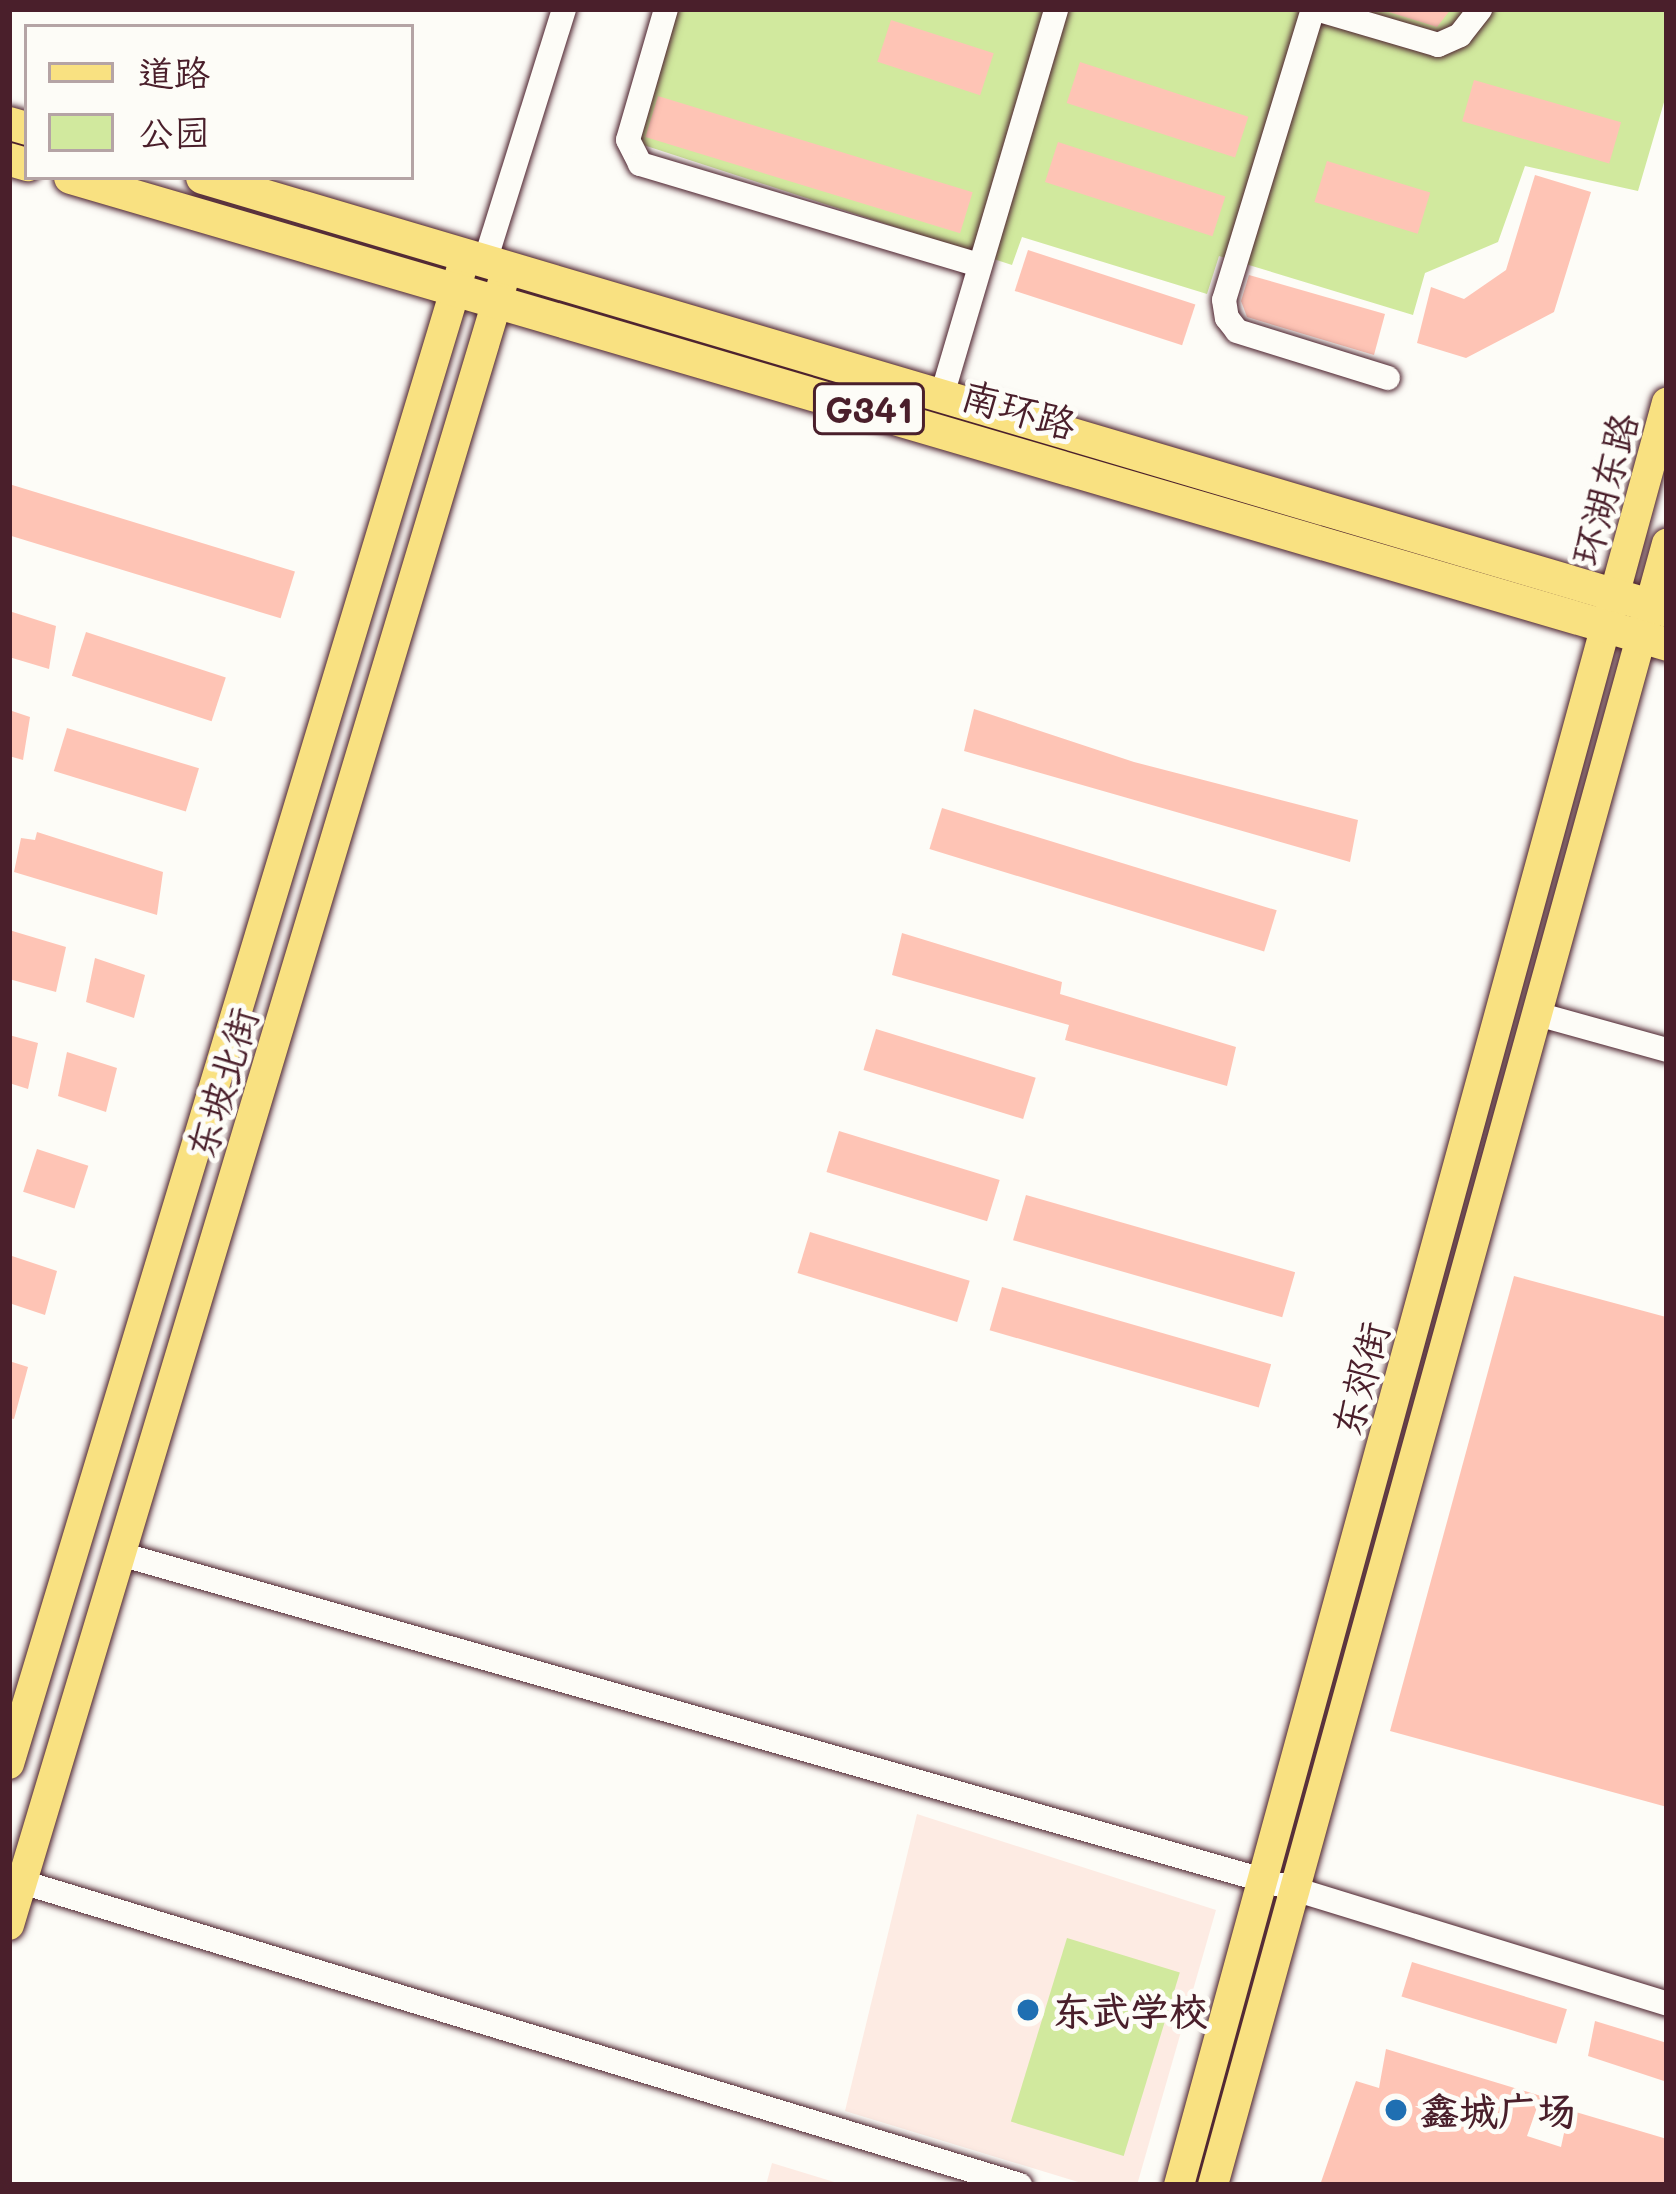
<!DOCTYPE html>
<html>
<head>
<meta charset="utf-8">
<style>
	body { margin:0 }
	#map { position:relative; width:1676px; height:2194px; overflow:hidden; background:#fdfcf7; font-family:Mali,"LXGW WenKai TC",sans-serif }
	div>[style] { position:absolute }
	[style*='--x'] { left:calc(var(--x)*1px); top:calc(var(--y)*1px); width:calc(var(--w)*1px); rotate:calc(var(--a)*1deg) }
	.built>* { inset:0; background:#fdebe3 }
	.green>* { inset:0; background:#d1e99e; transform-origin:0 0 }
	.building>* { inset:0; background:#fec4b5; transform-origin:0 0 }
	.roads { filter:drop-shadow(0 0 3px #4a1f2b) drop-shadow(0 0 3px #4a1f2b) }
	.minor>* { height:24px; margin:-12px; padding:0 12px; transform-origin:12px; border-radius:12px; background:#fdfcf7 }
	.major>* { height:30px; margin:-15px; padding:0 15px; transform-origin:15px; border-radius:15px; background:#f9e181 }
	.highway>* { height:33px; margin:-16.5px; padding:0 16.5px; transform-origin:16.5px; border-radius:16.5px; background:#f9e181 }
	.dots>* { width:33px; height:33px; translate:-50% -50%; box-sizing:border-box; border:6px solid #fdfcf7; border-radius:50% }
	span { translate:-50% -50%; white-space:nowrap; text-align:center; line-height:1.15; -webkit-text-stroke:10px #fdfcf7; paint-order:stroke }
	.shield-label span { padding:3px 9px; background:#fdfcf7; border:3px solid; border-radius:9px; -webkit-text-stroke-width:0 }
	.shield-label { font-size:36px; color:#4a1f2b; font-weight:700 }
	.street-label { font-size:39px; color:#4a1f2b }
	.poi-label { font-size:39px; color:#4a1f2b; font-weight:700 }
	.left { translate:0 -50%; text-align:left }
	.frame { position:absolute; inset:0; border:12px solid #4a1f2b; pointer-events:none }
	.legend { position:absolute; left:24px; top:24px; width:390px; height:156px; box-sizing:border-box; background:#fdfcf7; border:3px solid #b5a4a5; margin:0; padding:15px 21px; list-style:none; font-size:36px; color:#4a1f2b }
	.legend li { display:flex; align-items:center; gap:24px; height:60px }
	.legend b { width:60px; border:3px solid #b5a4a5 }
</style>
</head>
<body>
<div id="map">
	<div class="built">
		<i style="clip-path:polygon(917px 1814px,1216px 1910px,1137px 2185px,1088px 2185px,845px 2111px)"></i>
		<i style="clip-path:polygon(772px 2163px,844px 2185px,766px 2185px)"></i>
	</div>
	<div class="green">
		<i style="clip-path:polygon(667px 9px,1667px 9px,1667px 92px,1638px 191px,1525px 166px,1498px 242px,1425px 273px,1413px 315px,1219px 256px,1207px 294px,1022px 237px,1012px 265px,628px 140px)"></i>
		<i style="left:1067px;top:1938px;width:118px;height:192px;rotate:17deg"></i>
	</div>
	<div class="building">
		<i style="clip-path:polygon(1379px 9px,1451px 9px,1437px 27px)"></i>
		<i style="left:891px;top:20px;width:108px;height:44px;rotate:18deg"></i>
		<i style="left:1080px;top:62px;width:177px;height:43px;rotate:18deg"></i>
		<i style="left:1474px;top:80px;width:153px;height:43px;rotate:16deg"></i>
		<i style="left:658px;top:96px;width:329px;height:43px;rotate:17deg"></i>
		<i style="left:1058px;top:142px;width:176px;height:42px;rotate:18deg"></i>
		<i style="left:1327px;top:161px;width:108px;height:43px;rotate:17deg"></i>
		<i style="clip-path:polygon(1535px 175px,1591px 192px,1554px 312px,1466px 358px,1417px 343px,1431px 287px,1464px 299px,1506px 270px)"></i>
		<i style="left:1028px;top:250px;width:176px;height:43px;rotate:18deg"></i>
		<i style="clip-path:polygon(1249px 275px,1385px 314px,1374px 355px,1247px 317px,1241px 301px)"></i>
		<i style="left:9px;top:484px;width:299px;height:49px;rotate:17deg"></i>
		<i style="clip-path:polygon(9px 611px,56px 626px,49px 669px,9px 657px)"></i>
		<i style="left:86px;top:632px;width:147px;height:46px;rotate:18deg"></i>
		<i style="clip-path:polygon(974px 709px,1134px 762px,1358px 820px,1350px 862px,964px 751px)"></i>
		<i style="clip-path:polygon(9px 710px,30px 717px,23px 760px,9px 756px)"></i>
		<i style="left:67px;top:728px;width:138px;height:45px;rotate:17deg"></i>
		<i style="left:942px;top:808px;width:350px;height:43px;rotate:17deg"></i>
		<i style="clip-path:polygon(37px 832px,163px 872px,157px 915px,14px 872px,21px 838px,35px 840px)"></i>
		<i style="clip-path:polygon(9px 930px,66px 947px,56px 992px,9px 979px)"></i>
		<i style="clip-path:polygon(902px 933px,1062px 982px,1060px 994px,1236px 1047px,1227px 1086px,1065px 1040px,1069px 1025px,892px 975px)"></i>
		<i style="clip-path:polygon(95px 958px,145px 975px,134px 1018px,86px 1002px)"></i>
		<i style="left:876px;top:1029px;width:167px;height:43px;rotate:17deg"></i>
		<i style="clip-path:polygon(9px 1035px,38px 1043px,28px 1089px,9px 1083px)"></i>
		<i style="clip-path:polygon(67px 1052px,117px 1068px,106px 1112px,58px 1096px)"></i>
		<i style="left:839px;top:1131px;width:168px;height:43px;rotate:17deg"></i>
		<i style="left:37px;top:1149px;width:54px;height:45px;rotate:18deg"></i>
		<i style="left:1026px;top:1195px;width:280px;height:47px;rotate:16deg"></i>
		<i style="left:810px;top:1232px;width:167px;height:43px;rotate:17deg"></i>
		<i style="clip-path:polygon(9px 1255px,57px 1271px,45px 1315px,9px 1303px)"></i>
		<i style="clip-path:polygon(1514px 1276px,1666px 1317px,1667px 1807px,1390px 1731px)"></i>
		<i style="left:1002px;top:1287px;width:280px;height:45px;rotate:16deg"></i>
		<i style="clip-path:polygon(9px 1361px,28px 1367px,14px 1419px,9px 1418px)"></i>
		<i style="left:1412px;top:1962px;width:162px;height:36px;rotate:17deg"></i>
		<i style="clip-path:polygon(1595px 2021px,1667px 2043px,1667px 2082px,1588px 2056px)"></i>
		<i style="clip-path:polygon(1386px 2049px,1541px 2096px,1527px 2136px,1561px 2147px,1569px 2110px,1667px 2139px,1667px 2185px,1320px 2185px,1356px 2081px,1379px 2088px)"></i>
	</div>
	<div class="roads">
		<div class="minor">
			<i style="--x:666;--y:9;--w:136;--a:106.2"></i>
			<i style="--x:628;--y:140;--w:27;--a:63"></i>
			<i style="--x:640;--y:164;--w:353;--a:16.6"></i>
			<i style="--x:1313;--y:9;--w:304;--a:107"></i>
			<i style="--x:1224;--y:300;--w:18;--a:81"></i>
			<i style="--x:1227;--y:318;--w:16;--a:52"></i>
			<i style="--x:1237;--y:331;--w:158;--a:17.3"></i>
			<i style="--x:1316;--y:9;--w:127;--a:16.4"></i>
			<i style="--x:1438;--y:45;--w:24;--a:-24"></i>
			<i style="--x:1460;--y:35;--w:33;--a:-52"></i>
			<i style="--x:487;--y:255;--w:258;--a:-72.6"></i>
			<i style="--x:942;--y:395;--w:402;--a:-73.5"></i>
			<i style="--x:1537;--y:1014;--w:135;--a:15.5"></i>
			<i style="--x:120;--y:1554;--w:1218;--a:15.92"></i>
			<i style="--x:1291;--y:1888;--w:393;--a:17.1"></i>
			<i style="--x:22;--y:1882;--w:1043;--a:16.89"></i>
		</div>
		<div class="major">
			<i style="--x:9;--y:1764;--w:1560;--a:-73.16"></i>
			<i style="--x:9;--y:1925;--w:1716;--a:-73.27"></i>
			<i style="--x:1179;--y:2185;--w:1848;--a:-74.69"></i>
			<i style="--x:1213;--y:2185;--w:1703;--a:-74.54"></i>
		</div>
		<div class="highway">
			<i style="--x:9;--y:123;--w:19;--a:16"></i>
			<i style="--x:9;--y:159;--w:19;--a:16"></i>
			<i style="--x:70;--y:177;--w:1664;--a:16.3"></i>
			<i style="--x:202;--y:177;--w:1528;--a:16.47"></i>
		</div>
	</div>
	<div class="dots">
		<i style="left:1028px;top:2010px;background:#1f6fb2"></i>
		<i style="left:1396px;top:2110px;background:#1f6fb2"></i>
	</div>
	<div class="shield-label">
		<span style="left:869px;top:409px">G341</span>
	</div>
	<div class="street-label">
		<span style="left:1019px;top:409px;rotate:16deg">南环路</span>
		<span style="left:1604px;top:489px;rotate:-75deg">环湖东路</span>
		<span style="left:222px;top:1083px;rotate:-73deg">东坡北街</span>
		<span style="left:1360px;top:1379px;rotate:-75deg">东郊街</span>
	</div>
	<div class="poi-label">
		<span class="left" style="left:1052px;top:2010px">东武学校</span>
		<span class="left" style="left:1420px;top:2110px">鑫城广场</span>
	</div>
	<div class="frame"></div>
	<ul class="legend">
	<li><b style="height:15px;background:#f9e181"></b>道路</li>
	<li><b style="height:33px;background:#d1e99e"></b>公园</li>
	</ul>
</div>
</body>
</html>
